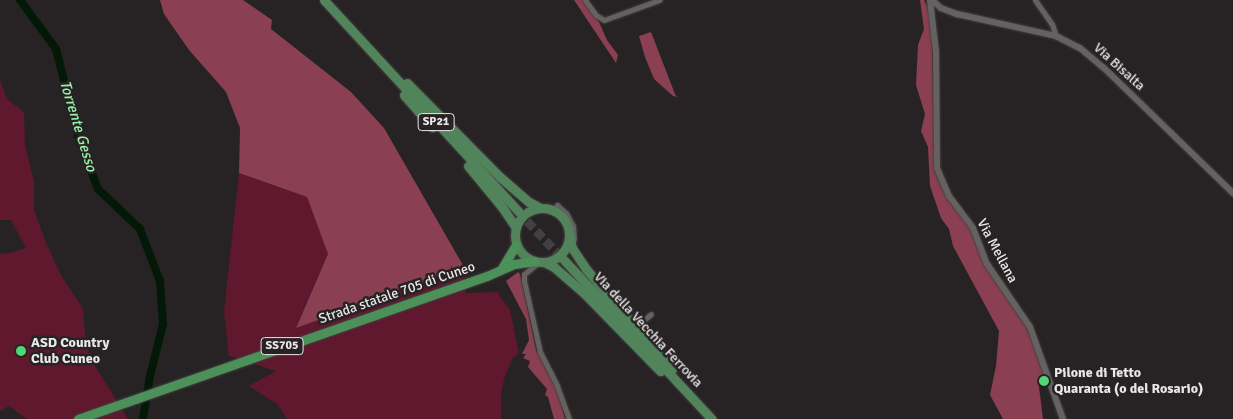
<!DOCTYPE html>
<html>
<head>
<meta charset="utf-8">
<style>
	body { margin:0 }
	#map { position:relative; width:1233px; height:419px; overflow:hidden; background:#272324; font-family:Signika,sans-serif }
	div>[style] { position:absolute }
	[style*='--x'] { left:calc(var(--x)*1px); top:calc(var(--y)*1px); width:calc(var(--w)*1px); rotate:calc(var(--a)*1deg) }
	.green>* { inset:0; background:#5f182d }
	.forest>* { inset:0; background:#8b3f52 }
	.river>* { height:8px; margin:-4px; padding:0 4px; transform-origin:4px; border-radius:4px; background:#041808 }
	.primary-tunnel>* { height:9px; margin-top:-4.5px; transform-origin:0; background:repeating-linear-gradient(90deg,#444041 0 9px,transparent 0 13.5px) }
	.roads { filter:drop-shadow(0 0 1px #444141) drop-shadow(0 0 1px #444141) }
	.minor>* { height:5px; margin:-2.5px; padding:0 2.5px; transform-origin:2.5px; border-radius:2.5px; background:#656161 }
	.tertiary>* { height:6px; margin:-3px; padding:0 3px; transform-origin:3px; border-radius:3px; background:#656161 }
	.primary>* { height:9px; margin:-4.5px; padding:0 4.5px; transform-origin:4.5px; border-radius:4.5px; background:#52845c }
	.primary>.ring { margin:-4.5px; padding:0; box-sizing:content-box; background:none; border:9px solid #52845c; border-radius:50% }
	.trunk>* { height:9px; margin:-4.5px; padding:0 4.5px; transform-origin:4.5px; border-radius:4.5px; background:#4c905a }
	.dots>* { width:14px; height:14px; translate:-50% -50%; box-sizing:border-box; border:2px solid #272324; border-radius:50% }
	span { translate:-50% -50%; white-space:nowrap; text-align:center; line-height:1.15; -webkit-text-stroke:5px #272324; paint-order:stroke }
	.shield-label span { padding:1px 4px; background:#272324; border:1px solid; border-radius:4px; -webkit-text-stroke-width:0 }
	.shield-label { font-size:12px; color:#e9e7e7; font-weight:700 }
	.street-label { font-size:14px; color:#e9e7e7 }
	.poi-label { font-size:14px; color:#e9e7e7; font-weight:700 }
	.left { translate:0 -50%; text-align:left }
	.water-label { font-size:15px; color:#96f1a6; font-style:italic }
</style>
</head>
<body>
<div id="map">
	<div class="green">
		<i style="clip-path:polygon(0 80px,7px 99px,24px 112px,25px 146px,34px 181px,34px 210px,46px 243px,62px 277px,83px 309px,86px 345px,95px 366px,128px 419px,27px 419px,9px 406px,0 411px,0 253px,7px 254px,26px 248px,11px 220px,0 220px)"></i>
		<i style="clip-path:polygon(239px 173px,307px 197px,328px 254px,296px 327px,464px 267px,466px 293px,497px 292px,510px 310px,519px 354px,513px 358px,505px 376px,501px 393px,501px 419px,287px 419px,277px 404px,249px 386px,276px 371px,229px 356px,224px 312px)"></i>
	</div>
	<div class="forest">
		<i style="clip-path:polygon(160px 0,243px 0,272px 20px,271px 29px,351px 92px,384px 128px,464px 267px,296px 328px,328px 254px,307px 197px,239px 173px,240px 128px,226px 92px,189px 50px,164px 14px)"></i>
		<i style="clip-path:polygon(574px 0,584px 0,599px 22px,607px 40px,618px 55px,616px 63px)"></i>
		<i style="clip-path:polygon(920px 0,924px 0,928px 8px,932px 37px,934px 164px,936px 174px,948px 198px,971px 228px,986px 267px,1023px 322px,1033px 340px,1045px 373px,1038px 379px,1043px 419px,1003px 419px,990px 395px,996px 366px,999px 331px,953px 246px,949px 229px,941px 218px,930px 186px,928px 147px,921px 131px,925px 114px,916px 85px,918px 45px,924px 29px)"></i>
		<i style="clip-path:polygon(651px 32px,675px 94px,677px 97px,673px 96px,654px 79px,645px 57px,639px 36px)"></i>
		<i style="clip-path:polygon(518px 272px,520px 274px,536px 350px,557px 390px,565px 419px,554px 419px,548px 397px,545px 395px,547px 389px,528px 367px,530px 361px,523px 358px,526px 354px,522px 354px,529px 340px,526px 319px,506px 281px)"></i>
	</div>
	<div class="river">
		<i style="--x:20;--y:0;--w:61;--a:53.7"></i>
		<i style="--x:56;--y:49;--w:93;--a:75.7"></i>
		<i style="--x:79;--y:139;--w:53;--a:69.2"></i>
		<i style="--x:98;--y:189;--w:58;--a:43.6"></i>
		<i style="--x:140;--y:229;--w:56;--a:69"></i>
		<i style="--x:160;--y:281;--w:43;--a:86"></i>
		<i style="--x:163;--y:324;--w:54;--a:104"></i>
		<i style="--x:150;--y:376;--w:44;--a:99.2"></i>
	</div>
	<div class="primary-tunnel">
		<i style="--x:518;--y:211;--w:67;--a:46.8"></i>
	</div>
	<div class="roads">
		<div class="minor">
			<i style="--x:585;--y:0;--w:19;--a:54"></i>
			<i style="--x:596;--y:15;--w:9;--a:32"></i>
			<i style="--x:604;--y:20;--w:59;--a:-20"></i>
			<i style="--x:1035;--y:0;--w:29;--a:55"></i>
			<i style="--x:1052;--y:24;--w:13;--a:72"></i>
			<i style="--x:554;--y:211;--w:7;--a:-63"></i>
			<i style="--x:557;--y:205;--w:12;--a:42"></i>
			<i style="--x:566;--y:213;--w:15;--a:62"></i>
			<i style="--x:573;--y:226;--w:13;--a:86"></i>
			<i style="--x:539;--y:262;--w:19;--a:141"></i>
			<i style="--x:524;--y:274;--w:7;--a:90"></i>
			<i style="--x:524;--y:281;--w:73;--a:77.3"></i>
			<i style="--x:540;--y:352;--w:38;--a:63"></i>
			<i style="--x:557;--y:386;--w:35;--a:70"></i>
			<i style="--x:632;--y:317;--w:10;--a:37"></i>
			<i style="--x:640;--y:323;--w:14;--a:-39"></i>
		</div>
		<div class="tertiary">
			<i style="--x:930;--y:0;--w:52;--a:83.4"></i>
			<i style="--x:936;--y:52;--w:116;--a:89.5"></i>
			<i style="--x:937;--y:168;--w:30;--a:67"></i>
			<i style="--x:949;--y:196;--w:40;--a:53"></i>
			<i style="--x:973;--y:228;--w:39;--a:69"></i>
			<i style="--x:987;--y:264;--w:76;--a:55.7"></i>
			<i style="--x:1030;--y:327;--w:98;--a:70.3"></i>
			<i style="--x:932;--y:0;--w:12;--a:42"></i>
			<i style="--x:941;--y:8;--w:17;--a:21"></i>
			<i style="--x:957;--y:14;--w:101;--a:12.5"></i>
			<i style="--x:1056;--y:36;--w:27;--a:27"></i>
			<i style="--x:1080;--y:48;--w:31;--a:40"></i>
			<i style="--x:1104;--y:68;--w:180;--a:44.1"></i>
		</div>
		<div class="primary">
			<i style="--x:324;--y:0;--w:287;--a:47.4"></i>
			<i style="--x:407;--y:83;--w:132;--a:45.3"></i>
			<i style="--x:500;--y:177;--w:38;--a:41"></i>
			<i style="--x:529;--y:202;--w:13;--a:27"></i>
			<i style="--x:404;--y:95;--w:43;--a:48.8"></i>
			<i style="--x:468;--y:166;--w:53;--a:50.3"></i>
			<i style="--x:502;--y:207;--w:25;--a:56"></i>
			<i class="ring" style="left:515px;top:208px;width:45px;height:45px"></i>
			<i style="--x:569;--y:233;--w:15;--a:79"></i>
			<i style="--x:572;--y:248;--w:25;--a:56"></i>
			<i style="--x:586;--y:269;--w:132;--a:49.3"></i>
			<i style="--x:564;--y:260;--w:217;--a:47.1"></i>
			<i style="--x:544;--y:262;--w:11;--a:27"></i>
			<i style="--x:554;--y:267;--w:37;--a:41"></i>
			<i style="--x:582;--y:291;--w:112;--a:45.7"></i>
		</div>
		<div class="trunk">
			<i style="--x:502;--y:268;--w:27;--a:-59"></i>
			<i style="--x:78;--y:419;--w:433;--a:-19.3"></i>
			<i style="--x:487;--y:276;--w:30;--a:-24"></i>
			<i style="--x:514;--y:264;--w:21;--a:-8"></i>
		</div>
	</div>
	<div class="dots">
		<i style="left:21px;top:351px;background:#51d673"></i>
		<i style="left:1044px;top:381px;background:#51d673"></i>
	</div>
	<div class="shield-label">
		<span style="left:436px;top:122px">SP21</span>
		<span style="left:282px;top:346px">SS705</span>
	</div>
	<div class="street-label">
		<span style="left:1119px;top:67px;rotate:42deg">Via Bisalta</span>
		<span style="left:997px;top:251px;rotate:62deg">Via Mellana</span>
		<span style="left:397px;top:293px;rotate:-19deg">Strada statale 705 di Cuneo</span>
		<span style="left:648px;top:330px;rotate:47deg">Via della Vecchia Ferrovia</span>
	</div>
	<div class="poi-label">
		<span class="left" style="left:31px;top:351px">ASD Country<br>Club Cuneo</span>
		<span class="left" style="left:1054px;top:381px">Pilone di Tetto<br>Quaranta (o del Rosario)</span>
	</div>
	<div class="water-label">
		<span style="left:78px;top:126px;rotate:73deg">Torrente Gesso</span>
	</div>
</div>
</body>
</html>
